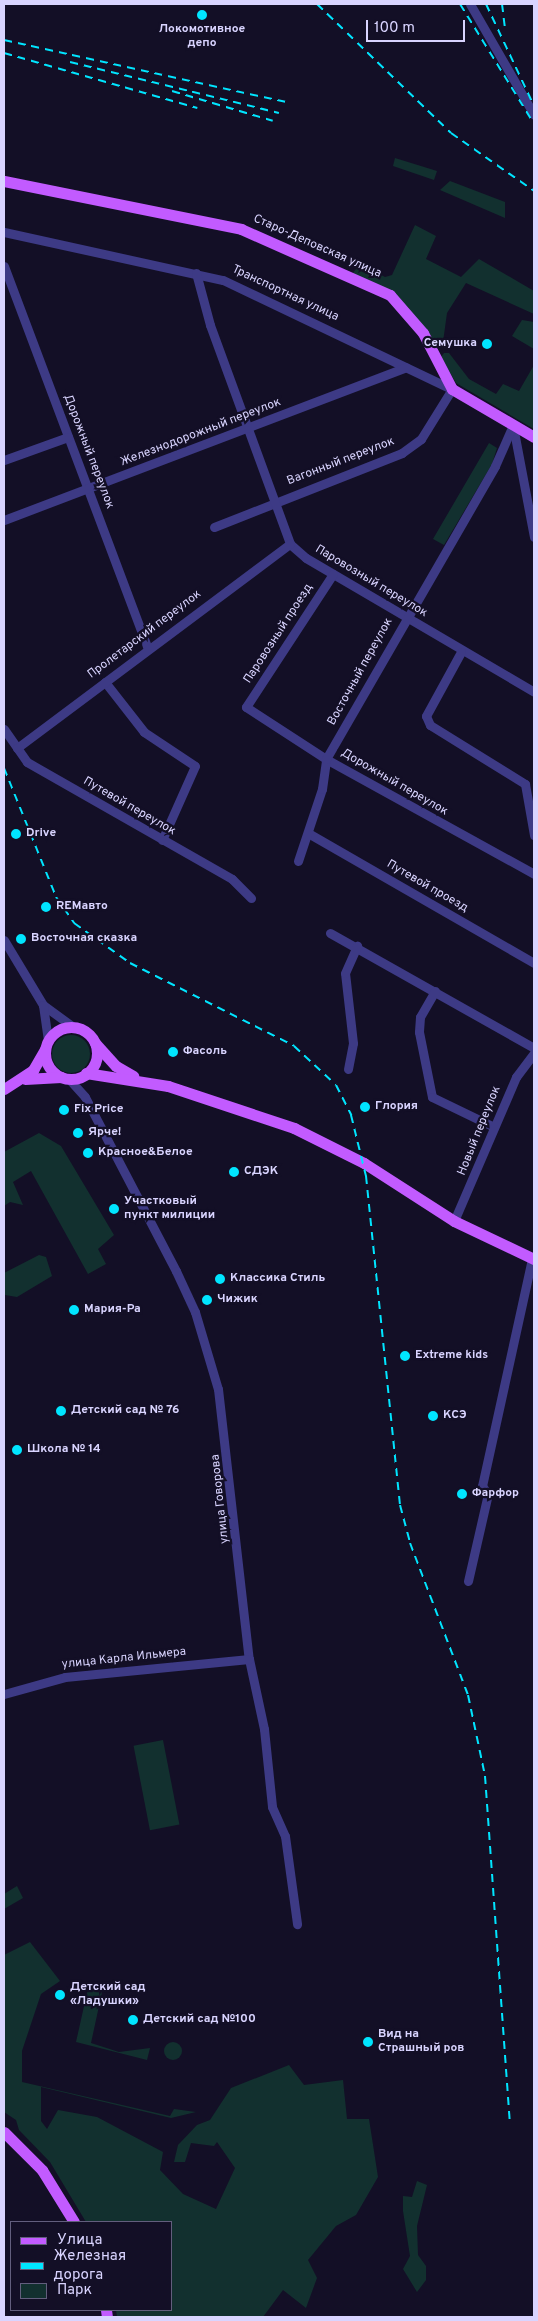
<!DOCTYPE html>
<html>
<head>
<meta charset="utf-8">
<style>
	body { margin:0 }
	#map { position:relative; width:538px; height:2321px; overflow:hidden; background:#130f26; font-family:Overpass,sans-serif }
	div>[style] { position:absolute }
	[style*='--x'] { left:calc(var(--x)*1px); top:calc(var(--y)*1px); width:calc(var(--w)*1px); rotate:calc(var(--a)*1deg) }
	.green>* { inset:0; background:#12302f; transform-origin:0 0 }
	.round { border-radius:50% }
	.minor>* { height:9px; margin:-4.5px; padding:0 4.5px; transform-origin:4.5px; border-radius:4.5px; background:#3d3a85 }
	.major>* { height:11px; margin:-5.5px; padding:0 5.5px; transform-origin:5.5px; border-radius:5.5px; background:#c25bff }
	.major>.ring { margin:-5.5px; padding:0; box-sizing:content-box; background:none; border:11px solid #c25bff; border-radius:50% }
	.rail>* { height:2px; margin-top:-1px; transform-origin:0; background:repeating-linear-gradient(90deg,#00e5ff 0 8px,transparent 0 14px) }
	.dots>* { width:14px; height:14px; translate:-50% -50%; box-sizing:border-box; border:2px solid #130f26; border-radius:50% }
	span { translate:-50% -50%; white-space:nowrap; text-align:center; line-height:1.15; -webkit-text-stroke:4.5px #130f26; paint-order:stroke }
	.poi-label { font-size:12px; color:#d9d4ff; font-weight:700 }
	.right { translate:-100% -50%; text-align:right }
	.left { translate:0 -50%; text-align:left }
	.street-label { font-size:12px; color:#d9d4ff }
	.frame { position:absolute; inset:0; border:5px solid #d9d4ff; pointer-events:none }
	.legend { position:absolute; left:10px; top:2221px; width:162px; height:90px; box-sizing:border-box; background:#130f26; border:1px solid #625e7d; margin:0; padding:6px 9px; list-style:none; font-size:15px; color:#d9d4ff }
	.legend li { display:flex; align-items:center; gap:10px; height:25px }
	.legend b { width:25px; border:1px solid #625e7d }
	.scale { position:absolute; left:366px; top:20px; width:99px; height:22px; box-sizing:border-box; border:2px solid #d9d4ff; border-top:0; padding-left:6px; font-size:15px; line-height:18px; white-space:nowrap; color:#d9d4ff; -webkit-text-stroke:4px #130f26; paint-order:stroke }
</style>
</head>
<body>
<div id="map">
	<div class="green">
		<i style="clip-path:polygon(395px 158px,437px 171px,434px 180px,393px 166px)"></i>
		<i style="clip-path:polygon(450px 181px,505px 202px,505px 218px,440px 190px)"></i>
		<i style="clip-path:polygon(415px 225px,436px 236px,426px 259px,461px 277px,479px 259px,534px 291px,534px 314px,466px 283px,447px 313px,443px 342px,433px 346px,408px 307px,352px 274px,360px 264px,385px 277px,392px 275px)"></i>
		<i style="clip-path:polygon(522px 320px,534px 322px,534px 349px,512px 336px)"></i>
		<i style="clip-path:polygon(444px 353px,449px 353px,469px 379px,496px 394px,503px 384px,519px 391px,534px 365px,534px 429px,456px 383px,441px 357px)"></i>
		<i style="clip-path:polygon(489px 443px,497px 448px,492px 464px,444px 545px,433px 539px)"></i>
		<i class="round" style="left:52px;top:1035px;width:38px;height:38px"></i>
		<i style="clip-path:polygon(39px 1133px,61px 1146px,114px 1235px,98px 1249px,106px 1264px,88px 1274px,31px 1171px,13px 1182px,23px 1205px,10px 1202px,4px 1206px,4px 1152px)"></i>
		<i style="clip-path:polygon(39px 1255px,46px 1257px,52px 1276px,17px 1297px,5px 1295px,4px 1273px)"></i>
		<i style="left:163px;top:1740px;width:86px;height:30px;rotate:79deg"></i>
		<i style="clip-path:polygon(17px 1886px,23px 1898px,4px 1909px,4px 1894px)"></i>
		<i style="clip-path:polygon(30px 1942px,60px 1981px,41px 1994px,22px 2051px,22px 2082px,170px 2116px,174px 2109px,196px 2112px,171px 2118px,41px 2087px,41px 2121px,47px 2129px,58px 2110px,97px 2117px,163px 2152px,160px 2170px,183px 2194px,216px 2209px,235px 2168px,217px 2142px,214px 2146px,191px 2143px,185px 2162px,174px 2162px,178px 2145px,197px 2125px,210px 2120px,231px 2088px,289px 2065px,304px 2085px,343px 2080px,347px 2119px,369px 2119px,378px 2177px,356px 2215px,336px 2226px,308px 2260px,317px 2278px,306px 2308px,283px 2290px,263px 2317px,117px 2317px,116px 2310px,171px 2310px,171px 2222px,86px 2222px,50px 2162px,19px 2130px,16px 2120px,4px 2112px,4px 1955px)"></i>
		<i style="clip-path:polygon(104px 1983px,91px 2043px,119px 2052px,150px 2048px,147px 2060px,76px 2042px,89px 1984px)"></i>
		<i class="round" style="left:164px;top:2042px;width:18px;height:18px"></i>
		<i style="clip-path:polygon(417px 2181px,427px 2185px,417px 2226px,418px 2255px,426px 2266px,426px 2280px,417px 2292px,403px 2269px,410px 2256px,403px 2211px,403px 2196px,412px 2197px)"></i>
	</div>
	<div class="minor">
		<i style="--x:470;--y:4;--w:128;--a:60"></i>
		<i style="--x:4;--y:232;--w:224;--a:12.4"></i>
		<i style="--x:223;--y:280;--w:254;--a:25.5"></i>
		<i style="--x:452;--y:389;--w:59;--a:121.8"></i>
		<i style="--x:421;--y:439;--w:24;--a:144"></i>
		<i style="--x:402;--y:453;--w:202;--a:158.5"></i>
		<i style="--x:4;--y:266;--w:407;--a:69.4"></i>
		<i style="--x:196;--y:273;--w:54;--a:74.9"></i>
		<i style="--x:210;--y:325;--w:233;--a:69.9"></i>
		<i style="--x:290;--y:544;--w:21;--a:41"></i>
		<i style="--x:306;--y:558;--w:264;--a:30.4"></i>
		<i style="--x:513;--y:426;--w:113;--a:79.3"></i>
		<i style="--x:4;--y:460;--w:68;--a:-19.8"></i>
		<i style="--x:4;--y:520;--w:430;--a:-20.8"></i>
		<i style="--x:333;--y:574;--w:159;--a:123.2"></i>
		<i style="--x:246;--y:707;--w:95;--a:33"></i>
		<i style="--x:326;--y:759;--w:238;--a:28.9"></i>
		<i style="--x:461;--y:652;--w:73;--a:118.7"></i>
		<i style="--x:426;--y:716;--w:10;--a:66"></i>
		<i style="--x:430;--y:725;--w:112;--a:31.8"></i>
		<i style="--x:525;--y:784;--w:52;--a:80"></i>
		<i style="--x:105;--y:682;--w:63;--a:52"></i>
		<i style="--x:144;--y:732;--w:61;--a:33.7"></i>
		<i style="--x:195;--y:766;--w:81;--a:114"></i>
		<i style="--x:4;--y:729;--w:40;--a:55.1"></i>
		<i style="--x:27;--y:762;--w:236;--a:29.7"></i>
		<i style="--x:232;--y:879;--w:27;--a:45"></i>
		<i style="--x:17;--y:748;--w:341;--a:-36.8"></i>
		<i style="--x:308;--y:833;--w:261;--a:29.9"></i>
		<i style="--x:298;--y:861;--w:76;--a:-71.6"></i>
		<i style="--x:322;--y:789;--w:30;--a:-82"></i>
		<i style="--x:326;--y:759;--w:338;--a:-60"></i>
		<i style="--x:495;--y:466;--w:45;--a:-66.3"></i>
		<i style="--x:330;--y:933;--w:234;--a:29.4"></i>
		<i style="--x:4;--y:940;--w:76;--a:59"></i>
		<i style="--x:43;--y:1005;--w:36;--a:36"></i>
		<i style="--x:435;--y:991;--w:30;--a:120"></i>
		<i style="--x:420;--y:1017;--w:15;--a:94"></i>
		<i style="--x:419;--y:1032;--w:66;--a:78.7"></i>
		<i style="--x:432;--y:1097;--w:69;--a:25.8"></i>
		<i style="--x:43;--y:1005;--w:34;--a:82"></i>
		<i style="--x:348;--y:1069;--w:26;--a:-79"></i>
		<i style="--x:353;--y:1043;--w:70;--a:-96.5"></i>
		<i style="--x:345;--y:973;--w:30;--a:-66"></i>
		<i style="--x:68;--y:1078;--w:25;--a:48"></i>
		<i style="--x:85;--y:1097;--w:196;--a:62.4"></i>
		<i style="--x:176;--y:1271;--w:45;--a:65.1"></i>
		<i style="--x:195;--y:1312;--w:80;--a:73.4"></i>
		<i style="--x:218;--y:1389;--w:272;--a:83.5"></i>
		<i style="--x:249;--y:1659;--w:72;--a:77.9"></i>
		<i style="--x:264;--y:1729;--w:78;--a:84.1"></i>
		<i style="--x:272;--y:1807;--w:32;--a:66"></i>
		<i style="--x:285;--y:1836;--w:89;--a:82.2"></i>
		<i style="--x:454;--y:1221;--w:157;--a:-66.7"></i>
		<i style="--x:516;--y:1077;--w:30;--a:-53"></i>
		<i style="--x:468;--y:1581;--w:89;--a:-77.1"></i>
		<i style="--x:488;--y:1494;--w:10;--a:-127"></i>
		<i style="--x:482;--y:1486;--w:233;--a:-77.6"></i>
		<i style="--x:4;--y:1694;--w:63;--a:-15.6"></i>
		<i style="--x:65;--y:1677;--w:185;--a:-5.6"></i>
	</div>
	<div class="major">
		<i style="--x:4;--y:181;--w:242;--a:11.4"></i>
		<i style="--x:241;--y:229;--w:163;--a:23.9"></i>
		<i style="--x:390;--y:295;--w:50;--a:49"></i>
		<i style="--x:423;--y:333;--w:63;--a:62.6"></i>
		<i style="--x:452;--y:389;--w:95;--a:30.3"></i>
		<i class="ring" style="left:45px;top:1027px;width:41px;height:41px"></i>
		<i style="--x:95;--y:1043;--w:31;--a:48"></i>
		<i style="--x:116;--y:1066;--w:20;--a:30"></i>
		<i style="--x:86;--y:1073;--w:83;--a:9"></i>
		<i style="--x:168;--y:1086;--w:133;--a:18.4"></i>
		<i style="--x:294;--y:1128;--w:78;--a:26.6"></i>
		<i style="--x:364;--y:1163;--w:107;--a:32.8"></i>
		<i style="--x:454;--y:1221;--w:89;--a:25.4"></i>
		<i style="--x:25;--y:1079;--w:36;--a:-3"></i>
		<i style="--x:4;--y:1089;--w:35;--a:-33"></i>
		<i style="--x:33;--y:1070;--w:24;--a:-60"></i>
		<i style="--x:4;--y:2132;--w:54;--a:45"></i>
		<i style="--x:42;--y:2170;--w:61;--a:58.4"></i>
		<i style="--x:106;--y:2310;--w:7;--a:82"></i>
	</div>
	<div class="rail">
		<i style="--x:317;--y:4;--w:186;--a:43.9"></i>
		<i style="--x:451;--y:133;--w:101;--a:34.9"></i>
		<i style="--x:460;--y:4;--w:141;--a:58.3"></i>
		<i style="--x:486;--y:4;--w:113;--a:64.8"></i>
		<i style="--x:502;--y:4;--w:26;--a:83"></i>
		<i style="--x:4;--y:40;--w:288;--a:12.4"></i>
		<i style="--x:4;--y:53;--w:201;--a:15.9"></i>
		<i style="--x:70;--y:62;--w:215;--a:13.7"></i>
		<i style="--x:172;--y:91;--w:105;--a:16.5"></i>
		<i style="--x:4;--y:768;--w:139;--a:68"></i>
		<i style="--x:56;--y:897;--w:32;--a:55"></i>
		<i style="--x:74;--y:923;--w:69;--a:35.5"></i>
		<i style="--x:130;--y:963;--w:184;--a:26.8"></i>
		<i style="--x:294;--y:1046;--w:57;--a:42.9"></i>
		<i style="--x:336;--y:1085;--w:34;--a:63"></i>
		<i style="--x:351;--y:1115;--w:63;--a:76.2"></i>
		<i style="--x:366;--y:1176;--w:331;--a:84.1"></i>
		<i style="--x:400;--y:1505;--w:39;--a:75"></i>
		<i style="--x:410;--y:1543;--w:163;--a:69.1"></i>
		<i style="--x:468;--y:1695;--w:83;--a:78.1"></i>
		<i style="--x:485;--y:1776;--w:348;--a:85.9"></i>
	</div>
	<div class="dots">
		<i style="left:202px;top:15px;background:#00e5ff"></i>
		<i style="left:487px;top:344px;background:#00e5ff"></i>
		<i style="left:16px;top:834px;background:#00e5ff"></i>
		<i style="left:46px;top:907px;background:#00e5ff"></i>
		<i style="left:21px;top:939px;background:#00e5ff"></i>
		<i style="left:173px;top:1052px;background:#00e5ff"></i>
		<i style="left:365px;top:1107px;background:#00e5ff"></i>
		<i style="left:64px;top:1110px;background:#00e5ff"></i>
		<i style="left:78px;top:1133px;background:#00e5ff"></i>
		<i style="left:88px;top:1153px;background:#00e5ff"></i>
		<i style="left:234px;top:1172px;background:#00e5ff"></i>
		<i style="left:114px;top:1209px;background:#00e5ff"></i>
		<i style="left:220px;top:1279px;background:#00e5ff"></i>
		<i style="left:207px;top:1300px;background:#00e5ff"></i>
		<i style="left:74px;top:1310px;background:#00e5ff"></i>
		<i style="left:405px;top:1356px;background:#00e5ff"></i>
		<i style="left:61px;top:1411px;background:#00e5ff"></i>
		<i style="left:433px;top:1416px;background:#00e5ff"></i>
		<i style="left:17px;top:1450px;background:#00e5ff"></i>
		<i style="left:462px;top:1494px;background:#00e5ff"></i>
		<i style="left:60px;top:1995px;background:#00e5ff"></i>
		<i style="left:133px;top:2020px;background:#00e5ff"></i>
		<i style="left:368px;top:2042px;background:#00e5ff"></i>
	</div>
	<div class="poi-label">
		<span style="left:202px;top:37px">Локомотивное<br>депо</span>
		<span class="right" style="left:477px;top:344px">Семушка</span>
		<span class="left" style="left:26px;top:834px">Drive</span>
		<span class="left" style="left:56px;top:907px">REMавто</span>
		<span class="left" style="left:31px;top:939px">Восточная сказка</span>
		<span class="left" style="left:183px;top:1052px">Фасоль</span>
		<span class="left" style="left:375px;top:1107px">Глория</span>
		<span class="left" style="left:74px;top:1110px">Fix Price</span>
		<span class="left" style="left:88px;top:1133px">Ярче!</span>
		<span class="left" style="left:98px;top:1153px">Красное&amp;Белое</span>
		<span class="left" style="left:244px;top:1172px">СДЭК</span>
		<span class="left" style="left:124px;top:1209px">Участковый<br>пункт милиции</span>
		<span class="left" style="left:230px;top:1279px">Классика Стиль</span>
		<span class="left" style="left:217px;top:1300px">Чижик</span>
		<span class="left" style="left:84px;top:1310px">Мария-Ра</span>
		<span class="left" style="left:415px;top:1356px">Extreme kids</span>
		<span class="left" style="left:71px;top:1411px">Детский сад № 76</span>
		<span class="left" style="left:443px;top:1416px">КСЭ</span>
		<span class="left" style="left:27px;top:1450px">Школа № 14</span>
		<span class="left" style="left:472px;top:1494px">Фарфор</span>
		<span class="left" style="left:70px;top:1995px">Детский сад<br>«Ладушки»</span>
		<span class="left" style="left:143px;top:2020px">Детский сад №100</span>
		<span class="left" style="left:378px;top:2042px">Вид на<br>Страшный ров</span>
	</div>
	<div class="street-label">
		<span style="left:317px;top:247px;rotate:24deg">Старо-Деповская улица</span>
		<span style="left:285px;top:294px;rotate:25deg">Транспортная улица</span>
		<span style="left:201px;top:433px;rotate:-21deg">Железнодорожный переулок</span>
		<span style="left:88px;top:452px;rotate:69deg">Дорожный переулок</span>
		<span style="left:341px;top:462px;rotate:-21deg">Вагонный переулок</span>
		<span style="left:371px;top:582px;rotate:31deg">Паровозный переулок</span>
		<span style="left:279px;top:634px;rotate:-57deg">Паровозный проезд</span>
		<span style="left:145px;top:635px;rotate:-37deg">Пролетарский переулок</span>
		<span style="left:361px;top:672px;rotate:-61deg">Восточный переулок</span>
		<span style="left:394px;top:783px;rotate:30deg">Дорожный переулок</span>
		<span style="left:129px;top:807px;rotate:30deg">Путевой переулок</span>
		<span style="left:427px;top:887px;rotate:30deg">Путевой проезд</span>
		<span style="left:480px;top:1131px;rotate:-68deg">Новый переулок</span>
		<span style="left:221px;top:1499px;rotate:-96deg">улица Говорова</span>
		<span style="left:124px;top:1659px;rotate:-6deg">улица Карла Ильмера</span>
	</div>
	<div class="frame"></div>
	<ul class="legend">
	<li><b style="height:6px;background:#c25bff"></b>Улица</li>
	<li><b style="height:6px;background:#00e5ff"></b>Железная дорога</li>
	<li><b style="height:14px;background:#12302f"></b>Парк</li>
	</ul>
	<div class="scale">100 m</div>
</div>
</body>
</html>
